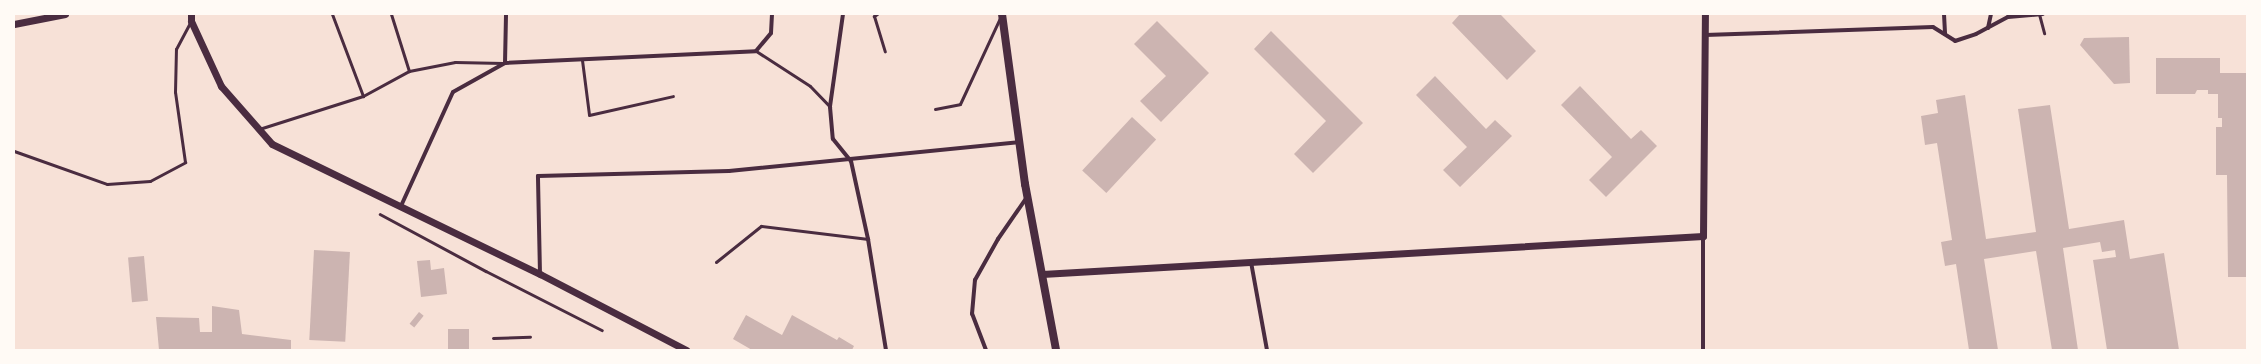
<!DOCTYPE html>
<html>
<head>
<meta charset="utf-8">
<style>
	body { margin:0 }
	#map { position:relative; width:2261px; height:364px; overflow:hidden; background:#f7e1d7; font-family:"Fira Sans Condensed",sans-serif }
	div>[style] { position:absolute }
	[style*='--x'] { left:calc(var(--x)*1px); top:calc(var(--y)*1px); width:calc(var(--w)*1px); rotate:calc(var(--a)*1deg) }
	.building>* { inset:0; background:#ccb4b1; transform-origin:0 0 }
	.path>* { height:2.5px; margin:-1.25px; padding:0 1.25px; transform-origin:1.25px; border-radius:1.25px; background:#4a2c40 }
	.service>* { height:3px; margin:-1.5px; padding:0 1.5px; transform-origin:1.5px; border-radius:1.5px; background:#4a2c40 }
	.minor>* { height:4px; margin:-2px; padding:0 2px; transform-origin:2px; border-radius:2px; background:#4a2c40 }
	.tertiary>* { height:7px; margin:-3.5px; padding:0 3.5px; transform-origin:3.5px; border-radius:3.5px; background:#4a2c40 }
	.secondary>* { height:8px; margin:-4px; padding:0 4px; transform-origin:4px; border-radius:4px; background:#4a2c40 }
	span { translate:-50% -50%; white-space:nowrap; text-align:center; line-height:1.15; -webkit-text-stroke:4px #fffaf5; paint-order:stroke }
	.frame { position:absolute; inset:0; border:15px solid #fffaf5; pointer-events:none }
</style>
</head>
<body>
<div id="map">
	<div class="building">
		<i style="clip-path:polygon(1460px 14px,1500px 14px,1536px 51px,1507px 80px,1452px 23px)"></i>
		<i style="clip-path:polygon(1157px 21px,1209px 73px,1161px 122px,1140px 101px,1166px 76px,1134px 44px)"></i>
		<i style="clip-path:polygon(1271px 31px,1363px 123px,1313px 173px,1294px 154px,1326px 121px,1254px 49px)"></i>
		<i style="clip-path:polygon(2129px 37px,2130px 83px,2114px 84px,2080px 45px,2084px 38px)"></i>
		<i style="clip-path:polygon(2156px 58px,2220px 58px,2220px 73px,2247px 73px,2247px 277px,2228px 277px,2227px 175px,2216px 175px,2216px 127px,2222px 127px,2222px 118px,2218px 118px,2218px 94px,2208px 94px,2208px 90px,2197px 90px,2195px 94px,2156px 94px)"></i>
		<i style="clip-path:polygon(1435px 76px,1486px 129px,1495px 120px,1512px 136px,1460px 187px,1443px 170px,1467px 147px,1416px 95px)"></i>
		<i style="clip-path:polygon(1580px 86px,1631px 139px,1641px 130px,1657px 146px,1606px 197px,1589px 180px,1612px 157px,1561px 105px)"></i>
		<i style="clip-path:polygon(1965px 95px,1986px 239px,2036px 232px,2018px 109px,2050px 105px,2069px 229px,2124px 220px,2130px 259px,2164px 253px,2179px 350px,2107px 350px,2093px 260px,2116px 257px,2115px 250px,2102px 252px,2100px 242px,2063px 248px,2078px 350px,2052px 350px,2036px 251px,1984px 259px,1998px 350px,1969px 350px,1956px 264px,1945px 266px,1941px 242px,1952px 240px,1937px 143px,1925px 145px,1921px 116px,1938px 113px,1936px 100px)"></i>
		<i style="left:1132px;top:117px;width:33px;height:73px;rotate:43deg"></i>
		<i style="left:314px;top:250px;width:36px;height:90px;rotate:3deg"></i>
		<i style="left:144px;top:256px;width:45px;height:16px;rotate:85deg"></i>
		<i style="clip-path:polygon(430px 260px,431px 270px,444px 268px,447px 294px,421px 297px,417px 261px)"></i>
		<i style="clip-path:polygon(212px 306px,239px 310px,242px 334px,291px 340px,291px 350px,159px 350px,156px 317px,199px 318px,200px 332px,212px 332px)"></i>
		<i style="left:419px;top:312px;width:6px;height:15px;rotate:39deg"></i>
		<i style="clip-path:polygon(746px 315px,782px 335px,792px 315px,837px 340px,839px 337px,854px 346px,852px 350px,752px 350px,733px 339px)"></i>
		<i style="left:448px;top:329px;width:21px;height:21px"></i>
	</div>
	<div class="path">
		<i style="--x:380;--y:214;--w:120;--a:28.3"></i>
		<i style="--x:486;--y:271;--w:130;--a:27"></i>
	</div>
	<div class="service">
		<i style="--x:332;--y:14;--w:88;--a:69.3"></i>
		<i style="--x:391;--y:14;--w:60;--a:72.5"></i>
		<i style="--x:877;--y:14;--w:4;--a:146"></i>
		<i style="--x:874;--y:16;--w:37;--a:73"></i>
		<i style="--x:2039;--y:14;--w:20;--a:75"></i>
		<i style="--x:756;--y:51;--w:64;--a:32.9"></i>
		<i style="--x:810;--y:86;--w:29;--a:46"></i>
		<i style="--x:582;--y:60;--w:55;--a:82.7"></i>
		<i style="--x:589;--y:115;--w:86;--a:-12.7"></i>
		<i style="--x:935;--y:109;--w:25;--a:-11"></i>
		<i style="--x:960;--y:104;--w:95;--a:-65.1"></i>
		<i style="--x:259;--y:129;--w:109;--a:-17.6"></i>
		<i style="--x:363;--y:96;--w:52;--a:-28.5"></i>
		<i style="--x:409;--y:71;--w:47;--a:-11.1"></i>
		<i style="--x:455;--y:62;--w:48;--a:1.2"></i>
		<i style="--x:14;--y:151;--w:99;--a:19.5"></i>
		<i style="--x:107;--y:184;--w:43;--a:-4"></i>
		<i style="--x:150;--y:181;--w:40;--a:-28"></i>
		<i style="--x:185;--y:162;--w:71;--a:-98.1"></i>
		<i style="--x:175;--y:92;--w:43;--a:-88.7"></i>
		<i style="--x:176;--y:49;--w:30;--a:-62"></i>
		<i style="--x:716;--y:262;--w:58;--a:-38.7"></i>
		<i style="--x:761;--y:226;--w:108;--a:6.9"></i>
		<i style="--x:493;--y:338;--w:37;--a:-2"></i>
	</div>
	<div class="minor">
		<i style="--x:843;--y:14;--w:94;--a:98"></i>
		<i style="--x:830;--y:107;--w:32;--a:85"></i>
		<i style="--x:833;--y:139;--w:28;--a:51"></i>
		<i style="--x:851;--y:161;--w:80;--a:77.7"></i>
		<i style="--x:868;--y:239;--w:112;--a:80.8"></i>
		<i style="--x:1944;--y:14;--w:20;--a:87"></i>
		<i style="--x:1988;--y:28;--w:14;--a:-78"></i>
		<i style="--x:1705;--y:35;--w:228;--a:-2"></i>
		<i style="--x:1933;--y:27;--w:26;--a:32"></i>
		<i style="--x:1955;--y:41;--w:22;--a:-18"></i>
		<i style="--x:1976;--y:34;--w:36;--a:-28"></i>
		<i style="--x:2008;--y:17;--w:35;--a:-5"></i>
		<i style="--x:505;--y:63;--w:251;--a:-2.7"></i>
		<i style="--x:756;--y:51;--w:23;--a:-50"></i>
		<i style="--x:771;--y:33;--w:19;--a:-87"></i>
		<i style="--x:401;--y:206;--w:125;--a:-65.5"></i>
		<i style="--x:453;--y:92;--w:60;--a:-29.1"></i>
		<i style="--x:505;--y:63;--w:49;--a:-88.8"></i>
		<i style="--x:1251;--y:262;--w:89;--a:79.7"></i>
		<i style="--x:540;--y:274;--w:98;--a:-91.2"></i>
		<i style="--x:538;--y:176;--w:191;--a:-1.5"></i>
		<i style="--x:729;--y:171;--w:291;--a:-5.7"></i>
		<i style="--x:986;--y:350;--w:39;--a:-111"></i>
		<i style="--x:972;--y:314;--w:34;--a:-85"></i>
		<i style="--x:975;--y:280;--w:47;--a:-60.7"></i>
		<i style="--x:998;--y:239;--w:51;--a:-55.4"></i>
		<i style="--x:1703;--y:350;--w:114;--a:-90"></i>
	</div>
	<div class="tertiary">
		<i style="--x:191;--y:14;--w:7;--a:90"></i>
		<i style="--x:191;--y:21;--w:72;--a:65.2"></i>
		<i style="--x:221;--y:86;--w:77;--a:48.7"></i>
		<i style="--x:272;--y:144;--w:298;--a:25.9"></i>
		<i style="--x:540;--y:274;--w:165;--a:27.5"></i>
		<i style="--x:14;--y:24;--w:52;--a:-11.1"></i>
		<i style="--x:1042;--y:274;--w:662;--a:-3.29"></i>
		<i style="--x:1703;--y:236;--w:222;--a:-89.5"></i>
	</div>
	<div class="secondary">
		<i style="--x:1002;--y:14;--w:172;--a:82.3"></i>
		<i style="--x:1025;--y:184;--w:169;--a:79.4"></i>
	</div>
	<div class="frame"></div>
</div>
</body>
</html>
